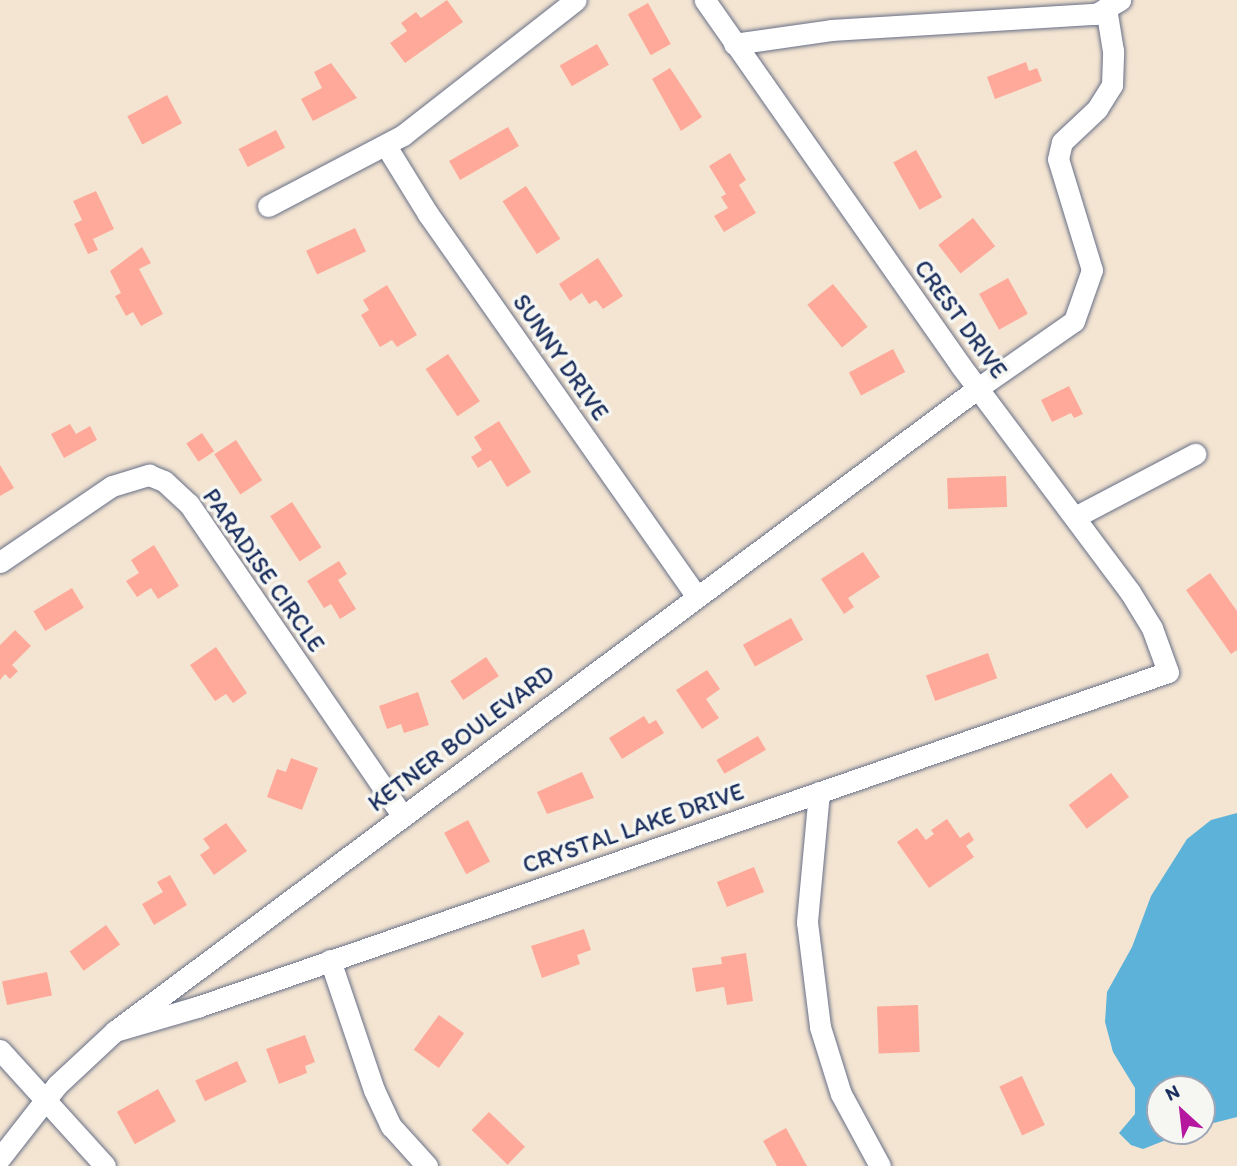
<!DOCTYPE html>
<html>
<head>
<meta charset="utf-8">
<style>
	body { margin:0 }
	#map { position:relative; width:1237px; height:1166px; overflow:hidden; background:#f4e5d2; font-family:Itim,sans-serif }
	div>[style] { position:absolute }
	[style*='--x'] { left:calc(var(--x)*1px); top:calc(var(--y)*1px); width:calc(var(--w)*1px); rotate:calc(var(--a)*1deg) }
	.water>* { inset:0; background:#5cb2d8 }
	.building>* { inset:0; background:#fea99a; transform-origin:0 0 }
	.roads { filter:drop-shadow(0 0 2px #676f87) drop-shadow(0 0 2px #676f87) }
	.street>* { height:21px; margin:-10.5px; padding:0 10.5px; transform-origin:10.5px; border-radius:10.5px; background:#fff }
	span { translate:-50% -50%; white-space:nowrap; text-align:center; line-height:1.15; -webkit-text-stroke:7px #f6f6f2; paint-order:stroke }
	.street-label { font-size:24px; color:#1b2f5e }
	.north { position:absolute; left:1146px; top:1075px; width:70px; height:70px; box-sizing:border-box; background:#f6f6f2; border:2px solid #9ea6b7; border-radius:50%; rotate:333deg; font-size:19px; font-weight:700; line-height:28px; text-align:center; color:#1b2f5e }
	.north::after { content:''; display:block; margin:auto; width:24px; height:32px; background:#b5179e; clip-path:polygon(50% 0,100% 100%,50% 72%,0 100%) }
</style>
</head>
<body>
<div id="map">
	<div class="water">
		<i style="clip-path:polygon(1237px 813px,1237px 1117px,1202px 1126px,1202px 1089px,1160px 1089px,1160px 1131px,1189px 1131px,1143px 1149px,1131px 1145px,1119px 1133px,1135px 1114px,1135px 1088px,1113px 1052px,1105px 1022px,1107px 992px,1132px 947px,1151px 896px,1187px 839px,1211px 820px)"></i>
	</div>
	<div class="building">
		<i style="clip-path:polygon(447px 0,463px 22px,405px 63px,390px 43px,407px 31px,401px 23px,416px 12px,421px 18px)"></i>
		<i style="left:648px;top:3px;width:47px;height:23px;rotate:61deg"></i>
		<i style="left:597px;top:44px;width:24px;height:43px;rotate:60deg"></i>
		<i style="clip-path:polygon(1026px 62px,1029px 71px,1037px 68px,1042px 81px,995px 99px,987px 77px)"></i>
		<i style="clip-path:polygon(331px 63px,357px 98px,313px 121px,301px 99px,322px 88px,314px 72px)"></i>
		<i style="clip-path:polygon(670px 68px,702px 117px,681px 131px,652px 79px)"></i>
		<i style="left:167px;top:95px;width:32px;height:45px;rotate:62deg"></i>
		<i style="left:508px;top:127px;width:22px;height:68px;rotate:60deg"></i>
		<i style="left:276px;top:130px;width:20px;height:42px;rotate:63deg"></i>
		<i style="left:916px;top:150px;width:54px;height:26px;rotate:61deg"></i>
		<i style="clip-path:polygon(730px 153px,746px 180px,739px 185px,756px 213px,724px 232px,714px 216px,728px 208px,721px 197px,726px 194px,709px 166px)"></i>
		<i style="left:526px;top:186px;width:63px;height:28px;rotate:57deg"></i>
		<i style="clip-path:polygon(96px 191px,114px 229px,93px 239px,98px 250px,88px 254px,74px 224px,82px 220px,73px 201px)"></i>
		<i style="left:973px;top:218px;width:36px;height:44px;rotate:52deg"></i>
		<i style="left:355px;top:228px;width:26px;height:54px;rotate:65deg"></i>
		<i style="clip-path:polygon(142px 247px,151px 263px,139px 269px,163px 314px,141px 326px,133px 312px,126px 316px,115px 296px,121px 293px,110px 271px)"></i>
		<i style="clip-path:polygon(598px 258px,623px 296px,603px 309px,596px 300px,589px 304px,582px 293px,570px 301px,559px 284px)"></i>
		<i style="left:1008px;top:278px;width:41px;height:33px;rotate:61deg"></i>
		<i style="left:833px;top:284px;width:55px;height:33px;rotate:51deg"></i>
		<i style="clip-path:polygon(387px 285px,417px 335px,397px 347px,392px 340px,380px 347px,361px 315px,369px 310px,363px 300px)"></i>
		<i style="left:893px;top:349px;width:26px;height:50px;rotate:62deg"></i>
		<i style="left:448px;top:354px;width:57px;height:27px;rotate:56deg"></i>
		<i style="clip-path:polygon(1069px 386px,1083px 414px,1074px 418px,1071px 413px,1052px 422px,1041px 400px)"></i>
		<i style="clip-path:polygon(499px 421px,531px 472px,507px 487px,491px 460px,478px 468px,471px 457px,482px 450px,474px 437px)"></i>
		<i style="clip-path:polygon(70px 424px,76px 434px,90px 426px,97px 440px,64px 458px,51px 434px)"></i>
		<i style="left:202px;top:433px;width:22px;height:19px;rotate:56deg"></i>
		<i style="left:236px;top:440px;width:48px;height:26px;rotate:57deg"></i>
		<i style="clip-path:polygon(0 465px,14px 488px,0 496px)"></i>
		<i style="left:1006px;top:476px;width:31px;height:59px;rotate:88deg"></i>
		<i style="left:292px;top:502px;width:54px;height:26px;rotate:57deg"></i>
		<i style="clip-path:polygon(154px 545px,179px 586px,158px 599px,151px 588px,137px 597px,126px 581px,139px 573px,131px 560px)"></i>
		<i style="clip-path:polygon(863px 552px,880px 577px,848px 598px,854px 607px,844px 614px,821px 579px)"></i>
		<i style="clip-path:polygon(339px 561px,347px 574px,338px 580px,356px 609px,340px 619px,331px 604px,324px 608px,307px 581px)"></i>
		<i style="clip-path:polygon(1210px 573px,1237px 611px,1237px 650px,1231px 654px,1186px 590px)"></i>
		<i style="left:72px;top:588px;width:23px;height:45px;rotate:59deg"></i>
		<i style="left:791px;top:618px;width:25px;height:55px;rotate:61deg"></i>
		<i style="clip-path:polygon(15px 630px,31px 646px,12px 665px,18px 671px,10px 679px,5px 674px,0 680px,0 645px)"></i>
		<i style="clip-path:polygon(216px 647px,247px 693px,233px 703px,226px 694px,215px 701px,190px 665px)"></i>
		<i style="left:988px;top:653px;width:27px;height:66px;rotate:70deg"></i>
		<i style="left:486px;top:657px;width:23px;height:43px;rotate:56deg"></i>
		<i style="clip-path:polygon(707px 670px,720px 689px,706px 699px,719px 718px,702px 729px,676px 690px)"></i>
		<i style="clip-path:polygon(418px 692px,429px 725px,404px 733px,401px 724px,387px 729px,379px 706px)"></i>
		<i style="clip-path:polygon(644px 716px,649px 724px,656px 720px,664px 733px,622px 759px,609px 738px)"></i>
		<i style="left:758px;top:736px;width:16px;height:48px;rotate:60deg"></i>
		<i style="clip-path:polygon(291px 758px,318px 768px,302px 810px,267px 797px,277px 769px,286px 772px)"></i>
		<i style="clip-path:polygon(582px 772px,594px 798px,547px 814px,537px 792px)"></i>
		<i style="left:1111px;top:773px;width:30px;height:53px;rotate:53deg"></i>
		<i style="clip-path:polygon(947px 819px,960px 838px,969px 832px,974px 840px,966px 846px,974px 857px,929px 888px,897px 842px,917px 828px,926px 840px,934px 834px,931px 830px)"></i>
		<i style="left:468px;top:820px;width:47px;height:27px;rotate:62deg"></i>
		<i style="clip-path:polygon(226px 823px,247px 851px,214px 875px,200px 855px,210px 848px,203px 839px)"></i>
		<i style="left:754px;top:867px;width:27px;height:40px;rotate:68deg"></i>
		<i style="clip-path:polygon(170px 875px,187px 905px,154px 925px,142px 904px,163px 892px,157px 882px)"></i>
		<i style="left:106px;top:925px;width:24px;height:45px;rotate:54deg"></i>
		<i style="clip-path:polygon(584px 929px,591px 950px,577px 955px,580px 964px,542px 978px,531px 946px)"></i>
		<i style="clip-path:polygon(746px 953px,753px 1001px,727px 1005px,724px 987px,696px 992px,692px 968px,722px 964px,721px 957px)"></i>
		<i style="left:47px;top:972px;width:24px;height:46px;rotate:78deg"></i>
		<i style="left:918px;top:1005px;width:47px;height:41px;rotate:88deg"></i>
		<i style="left:439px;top:1015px;width:31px;height:43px;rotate:36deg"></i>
		<i style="clip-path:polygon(305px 1035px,315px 1062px,305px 1066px,307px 1073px,279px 1084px,266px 1049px)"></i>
		<i style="left:237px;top:1061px;width:23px;height:46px;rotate:65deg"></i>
		<i style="left:1022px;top:1076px;width:54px;height:25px;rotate:65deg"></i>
		<i style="left:158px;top:1089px;width:37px;height:47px;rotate:61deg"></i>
		<i style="left:489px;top:1112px;width:50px;height:25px;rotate:44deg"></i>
		<i style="clip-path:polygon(786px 1128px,807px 1166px,777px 1166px,763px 1141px)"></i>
	</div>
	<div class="roads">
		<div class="street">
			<i style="--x:734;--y:44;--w:98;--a:-8.2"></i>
			<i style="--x:831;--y:30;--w:265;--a:-3.5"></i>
			<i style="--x:1096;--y:14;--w:28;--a:-30"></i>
			<i style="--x:386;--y:146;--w:80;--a:58.3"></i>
			<i style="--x:428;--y:214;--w:467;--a:54.9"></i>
			<i style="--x:268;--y:206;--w:153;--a:-27.7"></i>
			<i style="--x:403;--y:135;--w:219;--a:-38"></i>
			<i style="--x:1075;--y:517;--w:136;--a:-27.7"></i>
			<i style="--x:0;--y:562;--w:135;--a:-34.2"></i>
			<i style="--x:112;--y:486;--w:39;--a:-17"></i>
			<i style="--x:149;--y:475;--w:16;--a:22"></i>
			<i style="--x:164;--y:481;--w:34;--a:43"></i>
			<i style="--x:189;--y:504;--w:377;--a:55.6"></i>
			<i style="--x:819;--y:792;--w:131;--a:95.3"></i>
			<i style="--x:807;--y:922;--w:106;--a:82.9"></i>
			<i style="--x:820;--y:1027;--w:70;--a:72.6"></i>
			<i style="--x:841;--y:1094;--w:82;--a:61.6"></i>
			<i style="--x:330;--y:960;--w:137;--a:71.3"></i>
			<i style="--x:374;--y:1090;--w:40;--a:65"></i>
			<i style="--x:391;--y:1126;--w:54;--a:48"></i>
			<i style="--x:115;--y:1031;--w:85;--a:-16.3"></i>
			<i style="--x:197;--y:1007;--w:1027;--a:-19.03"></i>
			<i style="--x:1168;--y:672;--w:47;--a:-110"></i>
			<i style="--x:1152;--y:628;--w:42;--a:-121.4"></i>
			<i style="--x:1130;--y:592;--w:282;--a:-126.8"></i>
			<i style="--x:961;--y:366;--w:447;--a:-125"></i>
			<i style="--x:0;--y:1050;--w:156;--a:47.8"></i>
			<i style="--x:0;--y:1158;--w:93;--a:-52"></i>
			<i style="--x:57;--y:1085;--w:79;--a:-43"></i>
			<i style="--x:115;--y:1031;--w:1076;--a:-36.69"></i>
			<i style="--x:978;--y:388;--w:117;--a:-34.9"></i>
			<i style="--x:1074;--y:321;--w:54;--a:-70.6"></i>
			<i style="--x:1092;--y:270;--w:116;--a:-107"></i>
			<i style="--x:1058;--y:159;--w:17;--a:-77"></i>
			<i style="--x:1062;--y:142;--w:48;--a:-43.3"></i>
			<i style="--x:1097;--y:109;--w:28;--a:-58"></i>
			<i style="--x:1112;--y:85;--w:34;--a:-88"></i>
			<i style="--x:1113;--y:51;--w:44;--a:-99.2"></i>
		</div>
	</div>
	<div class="street-label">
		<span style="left:961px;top:319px;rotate:54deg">CREST DRIVE</span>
		<span style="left:561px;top:357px;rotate:55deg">SUNNY DRIVE</span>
		<span style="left:264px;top:570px;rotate:55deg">PARADISE CIRCLE</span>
		<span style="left:461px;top:738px;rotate:-37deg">KETNER BOULEVARD</span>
		<span style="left:633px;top:828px;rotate:-19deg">CRYSTAL LAKE DRIVE</span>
	</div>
	<div class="north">N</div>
</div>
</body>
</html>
